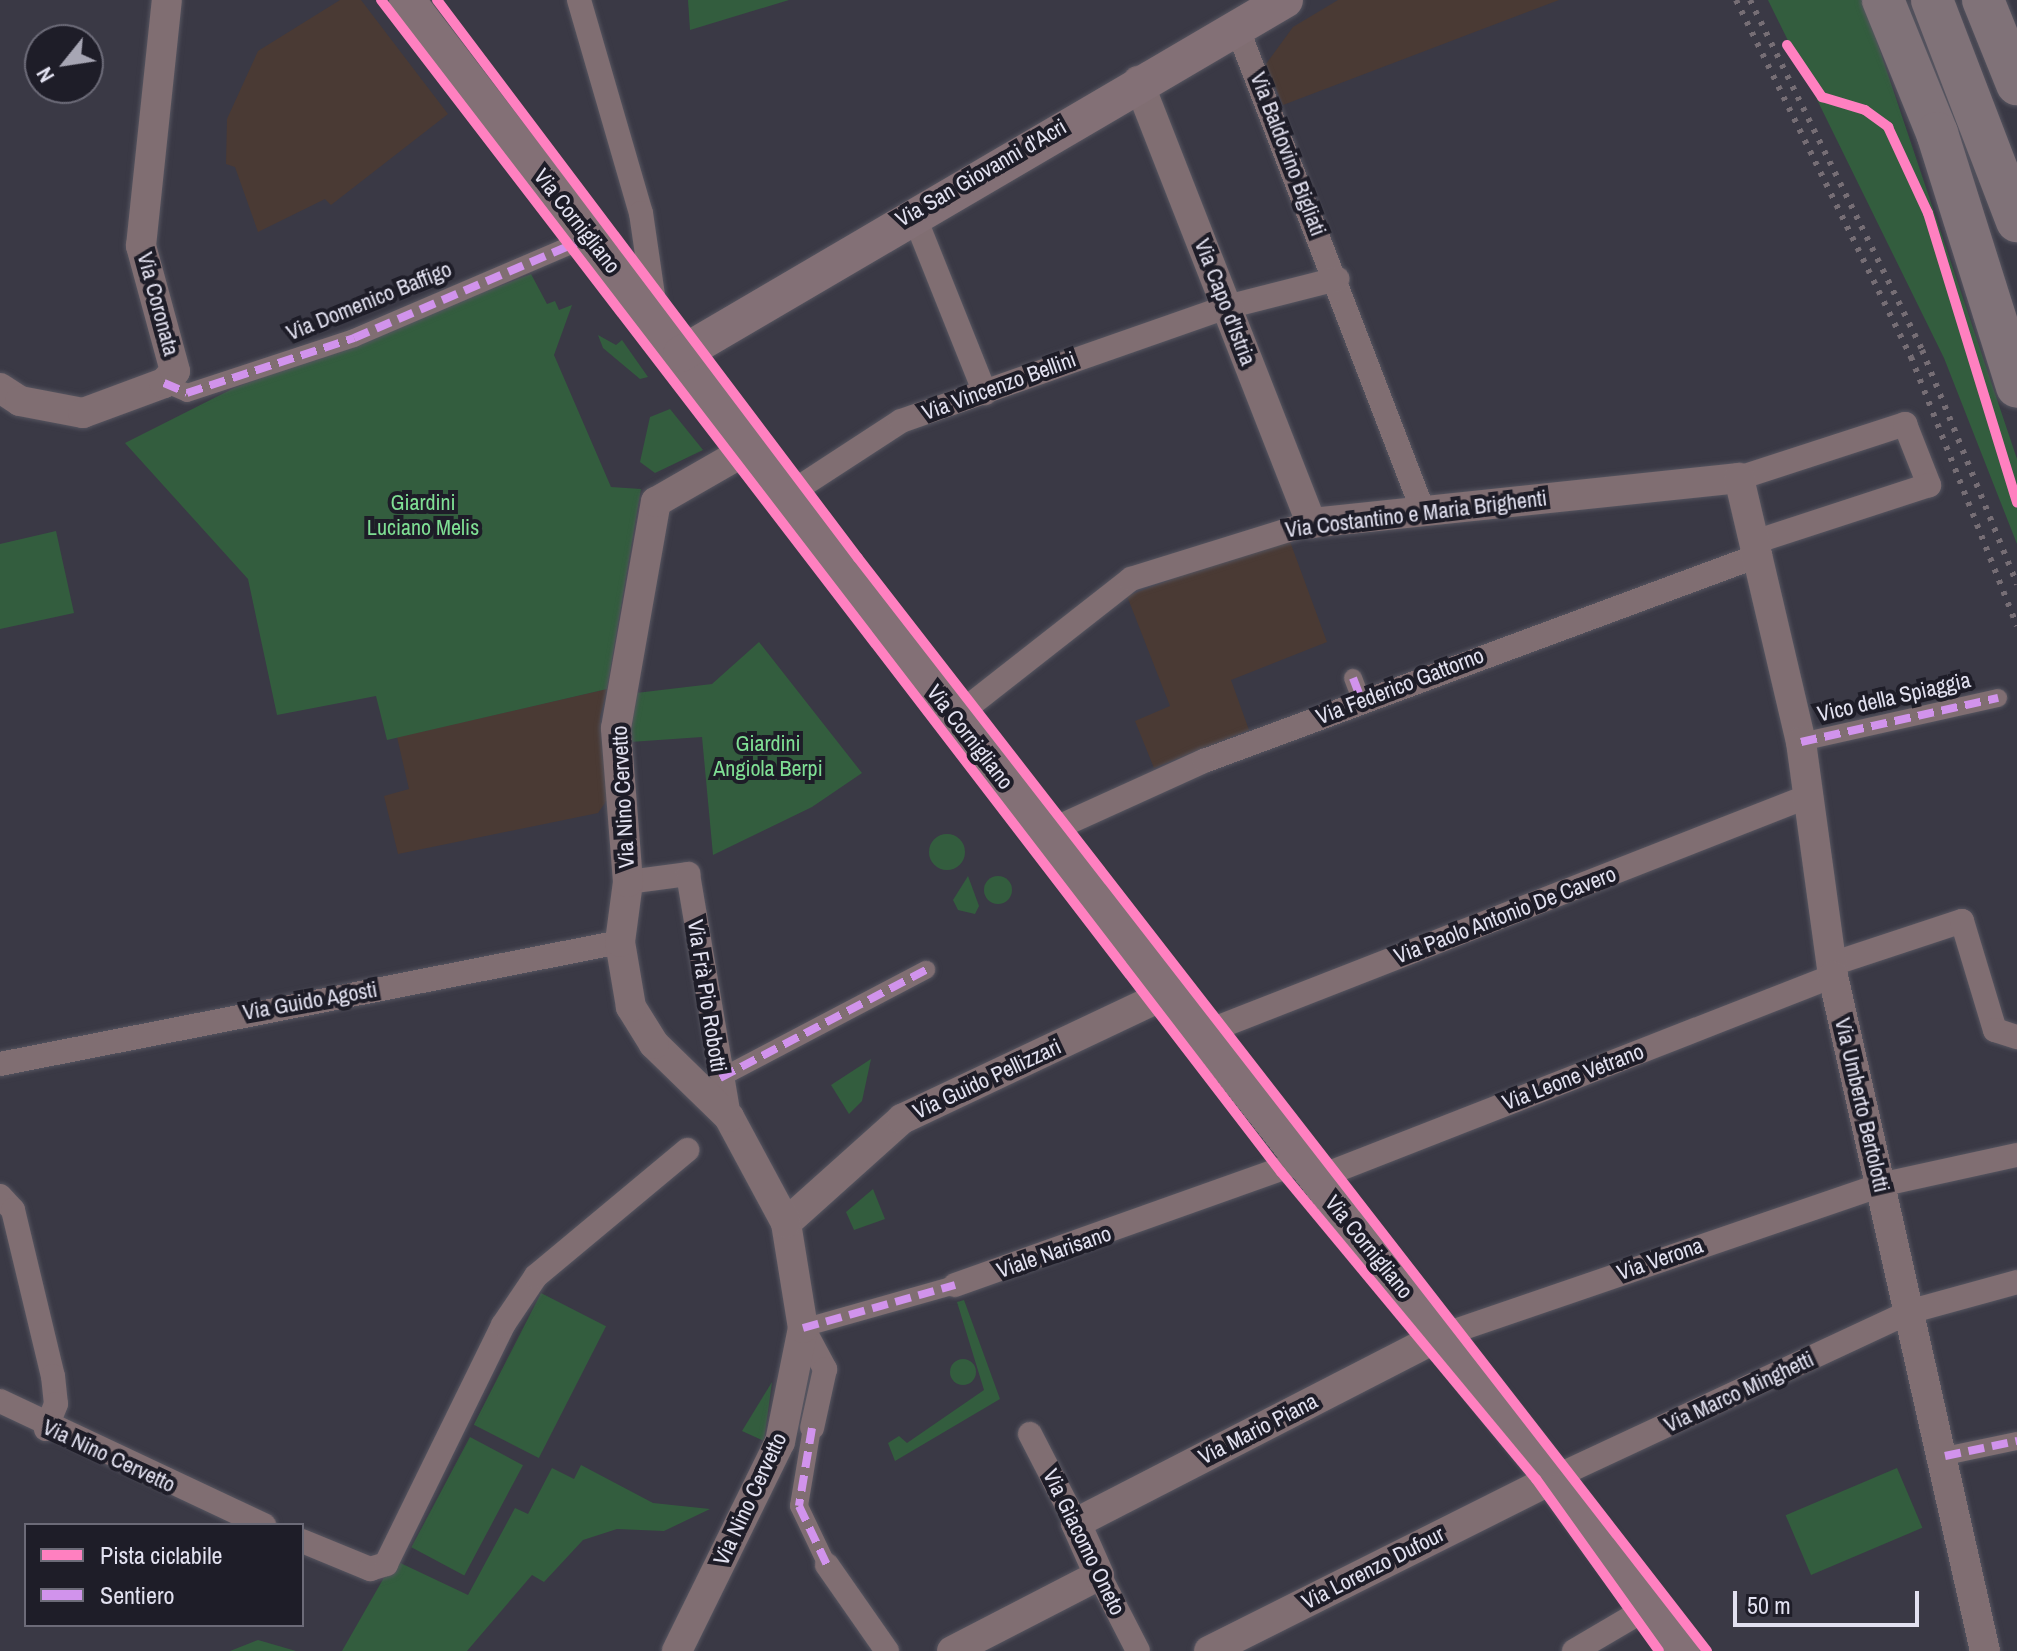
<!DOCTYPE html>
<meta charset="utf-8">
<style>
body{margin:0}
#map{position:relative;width:2017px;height:1651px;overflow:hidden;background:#3a3945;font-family:"Archivo Narrow",sans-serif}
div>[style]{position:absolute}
.industrial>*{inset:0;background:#4a3a34}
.green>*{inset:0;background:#335d3e;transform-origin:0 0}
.round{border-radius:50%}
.roads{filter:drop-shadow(0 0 2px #565560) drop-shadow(0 0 2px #565560)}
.pedestrian>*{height:18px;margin:-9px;padding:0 9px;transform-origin:9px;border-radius:9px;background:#806e72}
.minor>*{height:24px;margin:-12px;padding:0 12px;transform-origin:12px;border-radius:12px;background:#806e72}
.tertiary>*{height:30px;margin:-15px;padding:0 15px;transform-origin:15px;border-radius:15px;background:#806e72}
.secondary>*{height:36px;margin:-18px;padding:0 18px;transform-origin:18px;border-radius:18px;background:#837076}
.trunk>*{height:42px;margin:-21px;padding:0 21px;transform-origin:21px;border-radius:21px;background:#807278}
.rail>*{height:6px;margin-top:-3px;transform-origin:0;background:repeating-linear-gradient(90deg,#766e75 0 4px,transparent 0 12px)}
.quiet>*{height:8px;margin-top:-4px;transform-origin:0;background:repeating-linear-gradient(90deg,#d193ec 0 16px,transparent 0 24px)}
.cycleway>*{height:10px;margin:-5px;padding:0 5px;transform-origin:5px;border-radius:5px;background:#ff80c0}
span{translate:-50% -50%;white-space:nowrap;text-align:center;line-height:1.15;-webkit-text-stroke:8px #1e1d28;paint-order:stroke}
.street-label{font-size:22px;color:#e2e1f0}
.park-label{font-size:22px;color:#7fdf94}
.legend{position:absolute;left:24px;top:1523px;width:280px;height:104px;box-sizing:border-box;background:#1e1d28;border:2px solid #6c6b78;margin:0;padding:10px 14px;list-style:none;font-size:24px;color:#e2e1f0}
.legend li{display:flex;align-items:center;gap:16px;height:40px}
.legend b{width:40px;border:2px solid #6c6b78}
.north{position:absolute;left:24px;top:24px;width:80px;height:80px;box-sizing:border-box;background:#1e1d28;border:2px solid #6c6b78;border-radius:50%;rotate:240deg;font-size:22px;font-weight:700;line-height:32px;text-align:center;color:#e2e1f0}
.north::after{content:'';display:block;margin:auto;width:28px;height:36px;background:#a7a6b4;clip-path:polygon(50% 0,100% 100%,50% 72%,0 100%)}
.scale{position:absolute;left:1733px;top:1591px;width:186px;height:36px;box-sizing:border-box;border:4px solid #e2e1f0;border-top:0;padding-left:10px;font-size:24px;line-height:28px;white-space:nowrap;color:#e2e1f0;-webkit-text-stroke:6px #1e1d28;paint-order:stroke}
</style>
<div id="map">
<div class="industrial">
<div style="clip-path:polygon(340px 0,361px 0,448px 114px,331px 205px,325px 199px,258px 232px,235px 167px,226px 164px,227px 119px,258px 51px)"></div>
<div style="clip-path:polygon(1338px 0,1559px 0,1283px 105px,1266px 64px,1293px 27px)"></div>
<div style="clip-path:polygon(1288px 536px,1327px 642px,1231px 680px,1249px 730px,1154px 768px,1135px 721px,1170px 706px,1127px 596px)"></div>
<div style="clip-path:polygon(607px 689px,600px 717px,607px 800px,598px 813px,398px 854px,384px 796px,409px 789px,397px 737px)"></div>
</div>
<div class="green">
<div style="clip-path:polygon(688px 0,789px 0,690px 30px)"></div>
<div style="clip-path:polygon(1768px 0,1863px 0,2017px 459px,2017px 544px,1944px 358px)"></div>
<div style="clip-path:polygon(531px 274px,547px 304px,555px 301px,559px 310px,572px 305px,554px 355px,611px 487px,641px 489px,607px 689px,387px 740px,376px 696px,277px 715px,248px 579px,125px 443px,234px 388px)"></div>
<div style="clip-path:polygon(598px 335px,616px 345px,622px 340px,648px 377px,640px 379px,603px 348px)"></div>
<div style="clip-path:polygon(670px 409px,703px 450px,655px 473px,640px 462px,650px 417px)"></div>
<div style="clip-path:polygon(56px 531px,74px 613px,0 629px,0 544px)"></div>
<div style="clip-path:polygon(759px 642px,862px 773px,812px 807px,713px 855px,702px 737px,630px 742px,636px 693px,712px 684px)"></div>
<div class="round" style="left:929px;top:834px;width:36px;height:36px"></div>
<div style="clip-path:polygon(968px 876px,979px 906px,975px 914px,958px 910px,953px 900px)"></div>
<div class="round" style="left:984px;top:876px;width:28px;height:28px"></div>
<div style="clip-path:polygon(871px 1059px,862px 1101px,849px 1114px,831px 1085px)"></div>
<div style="clip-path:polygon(873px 1189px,885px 1219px,854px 1230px,846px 1212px)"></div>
<div style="left:541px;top:1293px;width:73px;height:148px;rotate:27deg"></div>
<div style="clip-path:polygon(964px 1300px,1000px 1399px,895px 1461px,888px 1443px,899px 1436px,907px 1443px,984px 1390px,957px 1302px)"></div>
<div class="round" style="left:950px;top:1359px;width:26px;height:26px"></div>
<div style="clip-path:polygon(772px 1382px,764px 1441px,742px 1431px)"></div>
<div style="left:470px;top:1437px;width:60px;height:125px;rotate:28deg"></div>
<div style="clip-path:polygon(581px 1465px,653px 1503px,710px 1509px,664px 1531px,617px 1529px,583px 1540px,544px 1582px,532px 1575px,467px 1651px,342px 1651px,394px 1560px,468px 1595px,515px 1508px,528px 1514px,552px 1468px,574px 1479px)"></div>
<div style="left:1897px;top:1468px;width:65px;height:121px;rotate:67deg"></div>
<div style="clip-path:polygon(258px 1640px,296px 1651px,230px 1651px)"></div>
</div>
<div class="roads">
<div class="pedestrian">
<div style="left:164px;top:383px;width:25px;rotate:23deg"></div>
<div style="left:187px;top:393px;width:176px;rotate:-18.2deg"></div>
<div style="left:354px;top:338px;width:257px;rotate:-23.2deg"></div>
<div style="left:1353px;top:678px;width:26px;rotate:69deg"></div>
<div style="left:1801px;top:742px;width:202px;rotate:-12.6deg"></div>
<div style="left:720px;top:1078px;width:233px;rotate:-27.7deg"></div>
<div style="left:803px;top:1328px;width:158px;rotate:-15.8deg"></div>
<div style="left:812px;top:1428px;width:79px;rotate:99.5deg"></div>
<div style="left:799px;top:1506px;width:65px;rotate:64.6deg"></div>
<div style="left:1945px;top:1456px;width:74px;rotate:-11.8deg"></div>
</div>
<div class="minor">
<div style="left:579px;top:0;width:222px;rotate:73.8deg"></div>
<div style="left:641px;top:213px;width:111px;rotate:81.7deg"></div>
<div style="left:1238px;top:30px;width:515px;rotate:68.96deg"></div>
<div style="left:913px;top:213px;width:194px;rotate:68.2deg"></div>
<div style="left:1739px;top:478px;width:175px;rotate:-18deg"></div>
<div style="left:1905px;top:424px;width:66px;rotate:68.5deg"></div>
<div style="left:1929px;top:485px;width:180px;rotate:161.9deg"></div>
<div style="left:786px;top:496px;width:137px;rotate:-33.1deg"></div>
<div style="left:901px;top:421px;width:345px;rotate:-19.3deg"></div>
<div style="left:1227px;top:307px;width:114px;rotate:-14.3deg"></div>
<div style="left:955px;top:717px;width:224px;rotate:-38.1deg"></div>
<div style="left:1131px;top:579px;width:189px;rotate:-17.3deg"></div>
<div style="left:1045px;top:833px;width:175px;rotate:-24.4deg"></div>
<div style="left:1204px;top:761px;width:593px;rotate:-20.33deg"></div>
<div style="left:628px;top:882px;width:61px;rotate:-7.6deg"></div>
<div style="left:688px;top:874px;width:246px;rotate:80.4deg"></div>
<div style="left:1832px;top:964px;width:137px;rotate:-18.3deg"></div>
<div style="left:1962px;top:921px;width:114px;rotate:73.2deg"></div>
<div style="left:1995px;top:1030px;width:23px;rotate:18deg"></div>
<div style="left:1201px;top:1034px;width:653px;rotate:-21.38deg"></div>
<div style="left:0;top:1064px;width:632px;rotate:-11.13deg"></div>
<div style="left:1314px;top:1179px;width:557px;rotate:-21.36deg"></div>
<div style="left:0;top:1196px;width:19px;rotate:47deg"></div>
<div style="left:13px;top:1210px;width:171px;rotate:76.5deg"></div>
<div style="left:53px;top:1376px;width:28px;rotate:84deg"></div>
<div style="left:56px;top:1404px;width:27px;rotate:112deg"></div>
<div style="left:955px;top:1285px;width:366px;rotate:-19.6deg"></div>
<div style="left:803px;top:1328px;width:47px;rotate:61.8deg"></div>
<div style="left:825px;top:1369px;width:60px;rotate:102.4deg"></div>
<div style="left:1440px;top:1336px;width:465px;rotate:-18.9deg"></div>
<div style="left:1880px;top:1185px;width:140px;rotate:-12.4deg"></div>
<div style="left:0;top:1401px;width:292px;rotate:25.2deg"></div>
<div style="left:1030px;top:1434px;width:100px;rotate:62.7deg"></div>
<div style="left:1566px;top:1472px;width:382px;rotate:-25deg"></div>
<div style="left:1912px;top:1311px;width:109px;rotate:-15.4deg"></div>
<div style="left:302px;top:1541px;width:74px;rotate:22.4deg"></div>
<div style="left:370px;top:1569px;width:17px;rotate:-17deg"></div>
<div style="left:386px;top:1564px;width:266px;rotate:-63.9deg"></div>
<div style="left:503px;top:1325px;width:59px;rotate:-56deg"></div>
<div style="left:536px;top:1276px;width:197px;rotate:-39.8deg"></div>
<div style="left:827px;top:1565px;width:105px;rotate:55.1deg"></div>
<div style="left:1099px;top:1575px;width:85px;rotate:62.8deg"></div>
<div style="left:1574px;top:1651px;width:87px;rotate:-30.4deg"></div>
</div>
<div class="tertiary">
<div style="left:1138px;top:81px;width:475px;rotate:68.6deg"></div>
<div style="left:1311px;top:523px;width:430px;rotate:-6deg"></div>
<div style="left:1739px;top:478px;width:271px;rotate:76.8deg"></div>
<div style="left:1801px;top:742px;width:236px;rotate:82.2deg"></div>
<div style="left:1833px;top:976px;width:692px;rotate:77.31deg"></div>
<div style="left:0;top:388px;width:24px;rotate:33deg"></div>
<div style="left:20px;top:401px;width:64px;rotate:10.8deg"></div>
<div style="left:83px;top:413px;width:86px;rotate:-20.3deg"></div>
<div style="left:164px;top:383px;width:16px;rotate:-47deg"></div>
<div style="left:175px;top:371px;width:130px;rotate:-105.2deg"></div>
<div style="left:141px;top:246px;width:247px;rotate:-84deg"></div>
<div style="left:786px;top:1223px;width:156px;rotate:-41.9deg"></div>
<div style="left:902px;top:1119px;width:295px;rotate:-25.3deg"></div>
<div style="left:677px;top:1651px;width:233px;rotate:-63.8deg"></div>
<div style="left:780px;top:1442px;width:116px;rotate:-78.6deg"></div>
<div style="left:803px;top:1328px;width:106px;rotate:-99.2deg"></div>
<div style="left:786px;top:1223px;width:120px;rotate:-118.3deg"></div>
<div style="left:729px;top:1117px;width:105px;rotate:-135.8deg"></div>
<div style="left:654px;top:1044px;width:44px;rotate:-121.9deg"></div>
<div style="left:631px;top:1007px;width:66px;rotate:-99.6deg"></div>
<div style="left:620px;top:942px;width:61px;rotate:-82.4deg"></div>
<div style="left:628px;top:882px;width:154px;rotate:-94.5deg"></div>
<div style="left:616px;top:728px;width:230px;rotate:-80deg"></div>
<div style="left:656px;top:502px;width:108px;rotate:-29.9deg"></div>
<div style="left:952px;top:1651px;width:165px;rotate:-27.3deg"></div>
<div style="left:1099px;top:1575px;width:57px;rotate:-113.9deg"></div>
<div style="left:1076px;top:1523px;width:409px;rotate:-27.2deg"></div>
<div style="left:1209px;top:1651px;width:368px;rotate:-26.6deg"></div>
</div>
<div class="secondary">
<div style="left:407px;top:0;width:931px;rotate:52.64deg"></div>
<div style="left:972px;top:740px;width:924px;rotate:51.81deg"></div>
<div style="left:681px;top:354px;width:700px;rotate:-30.37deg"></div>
<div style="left:1562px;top:1491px;width:200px;rotate:53.1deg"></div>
</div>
<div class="trunk">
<div style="left:1883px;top:0;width:144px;rotate:67.9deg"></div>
<div style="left:1937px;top:133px;width:266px;rotate:72.5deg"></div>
<div style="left:1932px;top:0;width:237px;rotate:69deg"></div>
<div style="left:1983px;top:0;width:91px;rotate:68deg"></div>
</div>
</div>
<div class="rail">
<div style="left:1736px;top:0;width:398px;rotate:63.9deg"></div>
<div style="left:1911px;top:357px;width:289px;rotate:68.5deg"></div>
<div style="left:1750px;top:0;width:390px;rotate:63.8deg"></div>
<div style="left:1922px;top:350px;width:253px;rotate:67.9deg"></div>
</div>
<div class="quiet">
<div style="left:164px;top:383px;width:25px;rotate:23deg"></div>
<div style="left:187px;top:393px;width:176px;rotate:-18.2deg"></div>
<div style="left:354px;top:338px;width:257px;rotate:-23.2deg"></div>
<div style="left:1353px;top:678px;width:26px;rotate:69deg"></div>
<div style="left:1801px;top:742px;width:202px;rotate:-12.6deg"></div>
<div style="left:720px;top:1078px;width:233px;rotate:-27.7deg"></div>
<div style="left:803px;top:1328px;width:158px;rotate:-15.8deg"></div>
<div style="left:812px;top:1428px;width:79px;rotate:99.5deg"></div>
<div style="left:799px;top:1506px;width:65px;rotate:64.6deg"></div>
<div style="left:1945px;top:1456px;width:74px;rotate:-11.8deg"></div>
</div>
<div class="cycleway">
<div style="left:381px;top:0;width:1478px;rotate:52.48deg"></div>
<div style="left:1281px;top:1172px;width:399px;rotate:50.3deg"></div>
<div style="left:1536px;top:1479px;width:211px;rotate:54.4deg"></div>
<div style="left:437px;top:0;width:699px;rotate:52.97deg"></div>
<div style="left:858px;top:558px;width:1384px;rotate:52.16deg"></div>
<div style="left:1787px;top:45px;width:63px;rotate:56.1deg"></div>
<div style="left:1822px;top:97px;width:45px;rotate:16.8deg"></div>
<div style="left:1865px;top:110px;width:29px;rotate:36deg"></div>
<div style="left:1888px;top:127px;width:95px;rotate:65.1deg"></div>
<div style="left:1928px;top:213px;width:303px;rotate:72.9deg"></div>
</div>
<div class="street-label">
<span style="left:1288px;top:154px;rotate:69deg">Via Baldovino Bigliati</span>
<span style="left:981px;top:173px;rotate:-30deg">Via San Giovanni d'Acri</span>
<span style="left:577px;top:221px;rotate:52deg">Via Cornigliano</span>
<span style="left:369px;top:301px;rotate:-22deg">Via Domenico Baffigo</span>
<span style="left:1225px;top:302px;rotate:69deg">Via Capo d'Istria</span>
<span style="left:158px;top:304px;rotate:75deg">Via Coronata</span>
<span style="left:999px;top:386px;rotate:-20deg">Via Vincenzo Bellini</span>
<span style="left:1416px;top:514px;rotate:-7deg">Via Costantino e Maria Brighenti</span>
<span style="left:1400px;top:686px;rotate:-21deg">Via Federico Gattorno</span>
<span style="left:1894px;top:697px;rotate:-13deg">Vico della Spiaggia</span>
<span style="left:970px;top:737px;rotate:52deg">Via Cornigliano</span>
<span style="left:623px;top:797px;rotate:-93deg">Via Nino Cervetto</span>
<span style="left:1505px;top:915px;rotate:-21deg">Via Paolo Antonio De Cavero</span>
<span style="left:707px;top:996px;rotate:81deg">Via Frà Pio Robotti</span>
<span style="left:310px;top:1001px;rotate:-10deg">Via Guido Agosti</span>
<span style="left:1573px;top:1077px;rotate:-21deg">Via Leone Vetrano</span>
<span style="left:987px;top:1079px;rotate:-25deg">Via Guido Pellizzari</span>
<span style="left:1862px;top:1105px;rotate:77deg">Via Umberto Bertolotti</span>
<span style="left:1369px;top:1247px;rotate:51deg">Via Cornigliano</span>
<span style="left:1054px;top:1252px;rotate:-19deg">Viale Narisano</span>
<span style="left:1660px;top:1259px;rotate:-19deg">Via Verona</span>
<span style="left:1739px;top:1392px;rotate:-25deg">Via Marco Minghetti</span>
<span style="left:1258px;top:1429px;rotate:-27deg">Via Mario Piana</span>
<span style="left:109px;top:1456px;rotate:25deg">Via Nino Cervetto</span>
<span style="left:750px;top:1499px;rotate:-65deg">Via Nino Cervetto</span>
<span style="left:1084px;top:1542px;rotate:64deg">Via Giacomo Oneto</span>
<span style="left:1373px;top:1568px;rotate:-27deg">Via Lorenzo Dufour</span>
</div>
<div class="park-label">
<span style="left:423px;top:515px">Giardini<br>Luciano Melis</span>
<span style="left:768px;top:756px">Giardini<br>Angiola Berpi</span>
</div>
<ul class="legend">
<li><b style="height:10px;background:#ff80c0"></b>Pista ciclabile</li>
<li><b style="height:10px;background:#d193ec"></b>Sentiero</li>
</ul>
<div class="north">N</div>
<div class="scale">50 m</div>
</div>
